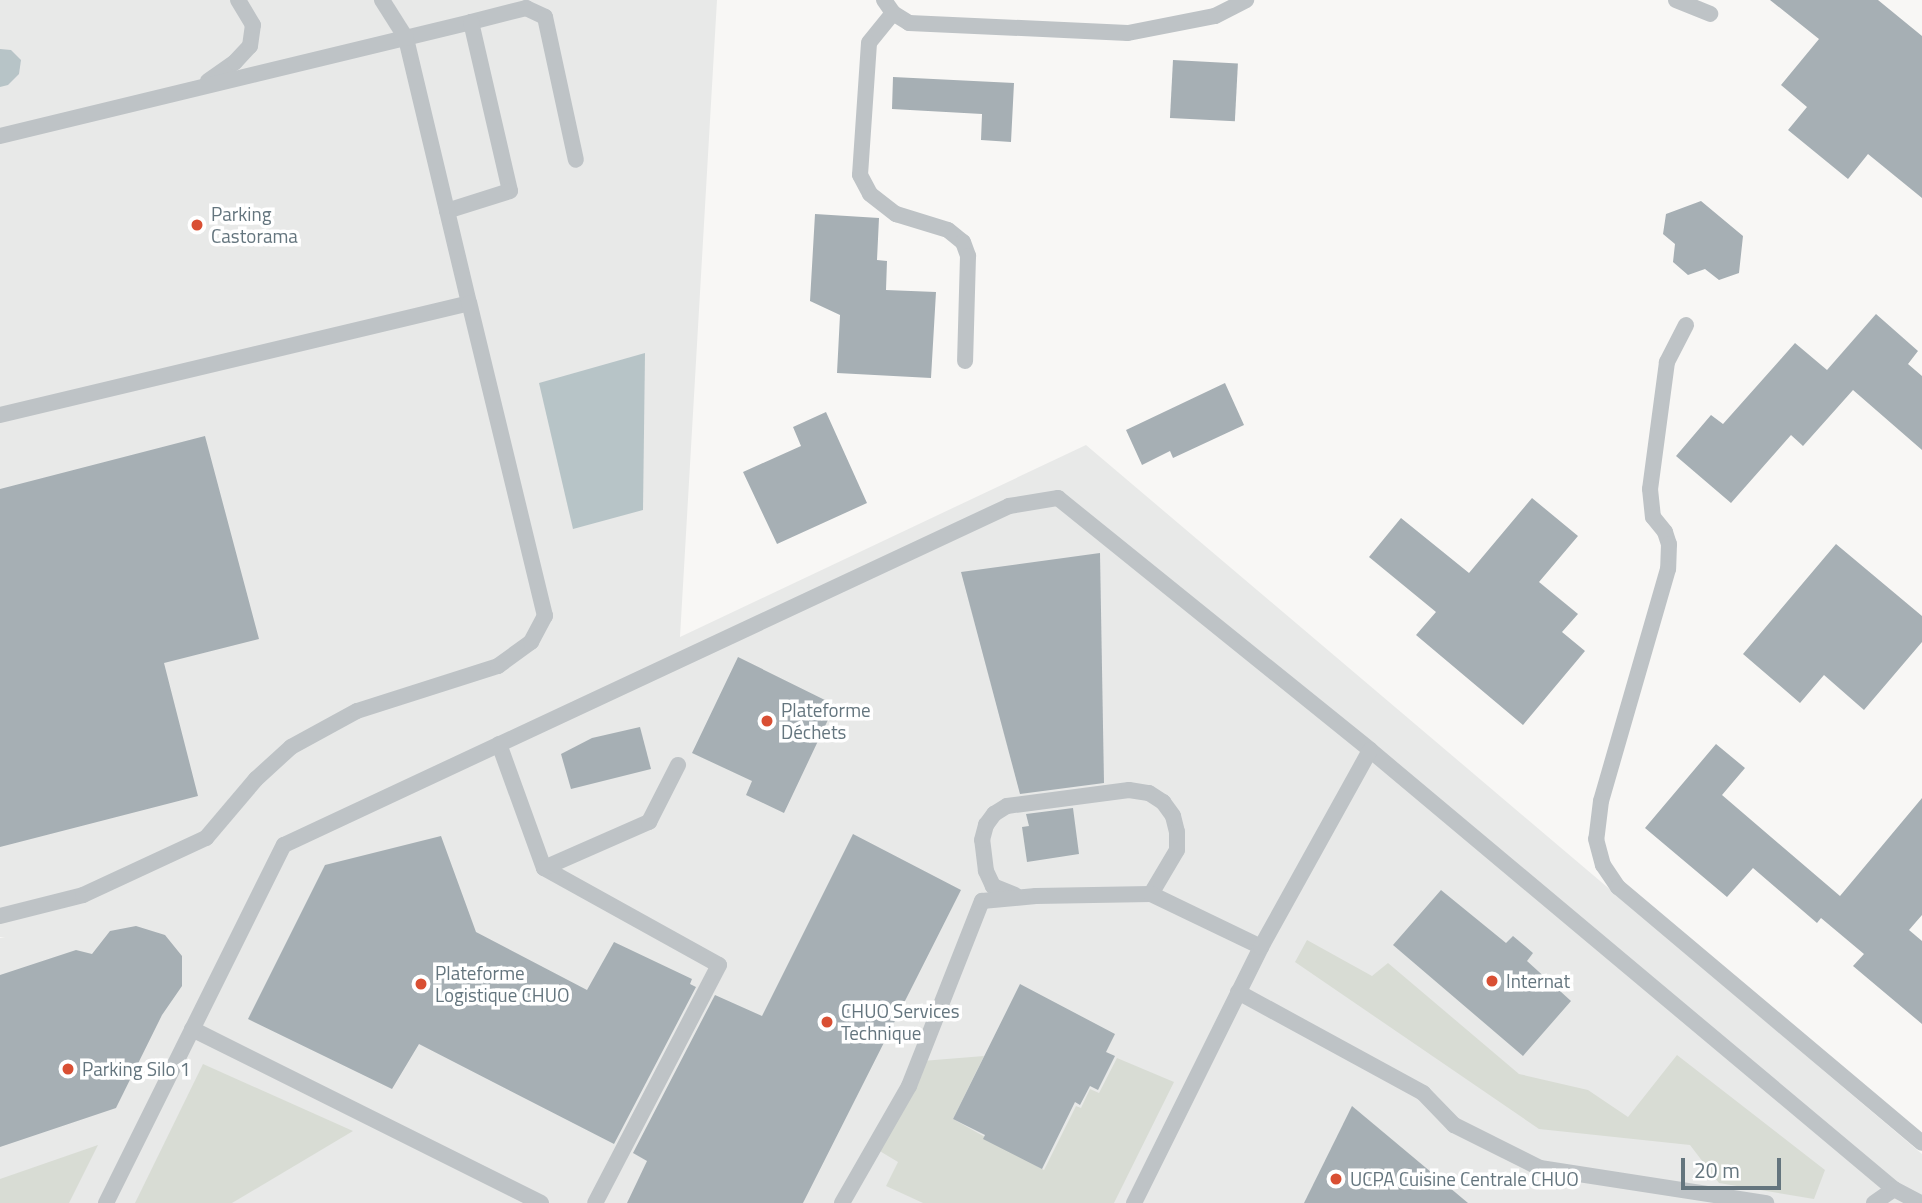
<!DOCTYPE html>
<meta charset="utf-8">
<style>
body{margin:0}
#map{position:relative;width:1922px;height:1203px;overflow:hidden;background:#f8f7f5;font-family:"Titillium Web",sans-serif}
div>[style]{position:absolute}
.built>*{inset:0;background:#e8e9e8}
.green>*{inset:0;background:#d8dcd4}
.water>*{inset:0;background:#b7c4c7}
.building>*{inset:0;background:#a6afb4;transform-origin:0 0}
.lane>*{height:16px;margin:-8px;padding:0 8px;transform-origin:8px;border-radius:8px;background:#bec3c6}
.dots>*{width:19px;height:19px;translate:-50% -50%;box-sizing:border-box;border:4px solid #fff;border-radius:50%}
span{translate:-50% -50%;white-space:nowrap;text-align:center;line-height:1.15;-webkit-text-stroke:7px #fff;paint-order:stroke}
.poi-label{font-size:19px;color:#64757e}
.left{translate:0 -50%;text-align:left}
.scale{position:absolute;left:1681px;top:1158px;width:100px;height:32px;box-sizing:border-box;border:4px solid #64757e;border-top:0;padding-left:9px;font-size:21px;line-height:24px;white-space:nowrap;color:#64757e;-webkit-text-stroke:5px #fff;paint-order:stroke}
</style>
<div id="map">
<div class="built">
<div style="clip-path:polygon(0 0,717px 0,680px 637px,1086px 445px,1922px 1154px,1922px 1203px,0 1203px,0 938px,5px 937px,0 937px)"></div>
</div>
<div class="green">
<div style="clip-path:polygon(1307px 940px,1372px 976px,1388px 963px,1519px 1074px,1588px 1090px,1628px 1117px,1677px 1055px,1825px 1170px,1814px 1199px,1719px 1183px,1690px 1145px,1539px 1129px,1295px 962px)"></div>
<div style="clip-path:polygon(984px 1056px,953px 1119px,1044px 1170px,1076px 1106px,1081px 1108px,1090px 1089px,1099px 1093px,1117px 1058px,1174px 1082px,1114px 1203px,923px 1203px,886px 1186px,898px 1162px,878px 1150px,922px 1061px)"></div>
<div style="clip-path:polygon(203px 1064px,353px 1131px,232px 1203px,135px 1203px)"></div>
<div style="clip-path:polygon(98px 1145px,69px 1203px,0 1203px,0 1179px)"></div>
</div>
<div class="water">
<div style="clip-path:polygon(0 49px,11px 50px,21px 60px,19px 74px,8px 85px,0 87px)"></div>
<div style="clip-path:polygon(645px 353px,643px 510px,573px 529px,539px 383px)"></div>
</div>
<div class="building">
<div style="clip-path:polygon(1770px 0,1878px 0,1922px 36px,1922px 198px,1868px 154px,1848px 179px,1788px 130px,1807px 107px,1781px 85px,1819px 39px)"></div>
<div style="left:1173px;top:60px;width:65px;height:58px;rotate:3deg"></div>
<div style="clip-path:polygon(893px 77px,1014px 83px,1011px 142px,981px 140px,982px 114px,892px 109px)"></div>
<div style="clip-path:polygon(1701px 201px,1743px 236px,1739px 273px,1719px 280px,1705px 269px,1688px 275px,1673px 262px,1675px 244px,1663px 234px,1666px 214px)"></div>
<div style="clip-path:polygon(815px 214px,879px 218px,877px 260px,887px 261px,886px 290px,936px 292px,931px 378px,837px 373px,840px 315px,810px 301px)"></div>
<div style="clip-path:polygon(1876px 314px,1918px 351px,1908px 364px,1922px 376px,1922px 450px,1853px 390px,1803px 446px,1791px 435px,1731px 503px,1676px 456px,1711px 415px,1723px 424px,1795px 343px,1827px 370px)"></div>
<div style="clip-path:polygon(1225px 383px,1244px 425px,1173px 458px,1170px 451px,1142px 465px,1126px 430px)"></div>
<div style="clip-path:polygon(826px 412px,867px 503px,777px 544px,743px 472px,801px 446px,793px 427px)"></div>
<div style="clip-path:polygon(205px 436px,259px 639px,164px 663px,198px 796px,0 847px,0 489px)"></div>
<div style="clip-path:polygon(1532px 498px,1578px 536px,1539px 582px,1578px 614px,1562px 632px,1585px 651px,1523px 725px,1416px 635px,1436px 612px,1369px 557px,1401px 518px,1469px 573px)"></div>
<div style="clip-path:polygon(1836px 544px,1922px 616px,1922px 642px,1864px 710px,1824px 675px,1800px 703px,1743px 654px)"></div>
<div style="clip-path:polygon(1100px 553px,1104px 783px,1020px 794px,961px 572px)"></div>
<div style="clip-path:polygon(738px 657px,835px 705px,784px 813px,746px 795px,752px 781px,692px 753px)"></div>
<div style="clip-path:polygon(640px 727px,651px 769px,571px 789px,561px 754px,592px 738px)"></div>
<div style="clip-path:polygon(1716px 744px,1745px 768px,1722px 795px,1840px 896px,1922px 798px,1922px 915px,1909px 930px,1922px 941px,1922px 1024px,1853px 966px,1864px 954px,1821px 918px,1817px 923px,1753px 868px,1727px 897px,1645px 828px)"></div>
<div style="clip-path:polygon(1073px 808px,1079px 854px,1027px 862px,1022px 827px,1029px 826px,1026px 814px)"></div>
<div style="clip-path:polygon(853px 834px,961px 890px,803px 1203px,627px 1203px,647px 1161px,633px 1153px,715px 995px,762px 1016px)"></div>
<div style="clip-path:polygon(441px 836px,476px 932px,587px 990px,614px 942px,692px 979px,690px 984px,696px 987px,614px 1144px,419px 1044px,392px 1089px,248px 1019px,325px 865px)"></div>
<div style="clip-path:polygon(1441px 890px,1506px 943px,1513px 936px,1533px 953px,1527px 961px,1571px 1001px,1523px 1056px,1393px 945px)"></div>
<div style="clip-path:polygon(136px 926px,165px 935px,182px 956px,182px 986px,162px 1015px,116px 1108px,0 1147px,0 975px,76px 950px,92px 954px,110px 931px)"></div>
<div style="clip-path:polygon(1020px 984px,1115px 1034px,1106px 1052px,1115px 1056px,1098px 1090px,1090px 1086px,1080px 1105px,1075px 1102px,1042px 1169px,983px 1139px,985px 1135px,953px 1119px)"></div>
<div style="clip-path:polygon(1352px 1106px,1468px 1203px,1304px 1203px)"></div>
</div>
<div class="lane">
<div style="left:884px;top:0;width:16px;rotate:55deg"></div>
<div style="left:893px;top:13px;width:19px;rotate:32deg"></div>
<div style="left:909px;top:23px;width:219px;rotate:2.6deg"></div>
<div style="left:1128px;top:33px;width:89px;rotate:-11.1deg"></div>
<div style="left:1215px;top:16px;width:35px;rotate:-27deg"></div>
<div style="left:1676px;top:0;width:37px;rotate:22deg"></div>
<div style="left:893px;top:13px;width:38px;rotate:129deg"></div>
<div style="left:869px;top:43px;width:132px;rotate:93.9deg"></div>
<div style="left:860px;top:175px;width:21px;rotate:62deg"></div>
<div style="left:870px;top:194px;width:33px;rotate:38deg"></div>
<div style="left:896px;top:214px;width:54px;rotate:17.1deg"></div>
<div style="left:948px;top:230px;width:19px;rotate:39deg"></div>
<div style="left:963px;top:242px;width:15px;rotate:70deg"></div>
<div style="left:968px;top:256px;width:105px;rotate:91.6deg"></div>
<div style="left:471px;top:22px;width:57px;rotate:-14.3deg"></div>
<div style="left:526px;top:8px;width:21px;rotate:25deg"></div>
<div style="left:545px;top:17px;width:146px;rotate:77.8deg"></div>
<div style="left:208px;top:81px;width:33px;rotate:-35deg"></div>
<div style="left:235px;top:62px;width:22px;rotate:-47deg"></div>
<div style="left:250px;top:46px;width:21px;rotate:-82deg"></div>
<div style="left:253px;top:25px;width:29px;rotate:-121deg"></div>
<div style="left:0;top:136px;width:485px;rotate:-13.6deg"></div>
<div style="left:471px;top:22px;width:173px;rotate:77deg"></div>
<div style="left:510px;top:191px;width:66px;rotate:162.4deg"></div>
<div style="left:1686px;top:325px;width:42px;rotate:117.2deg"></div>
<div style="left:1667px;top:362px;width:128px;rotate:97.6deg"></div>
<div style="left:1650px;top:489px;width:28px;rotate:84deg"></div>
<div style="left:1653px;top:517px;width:19px;rotate:51deg"></div>
<div style="left:1665px;top:532px;width:13px;rotate:72deg"></div>
<div style="left:1669px;top:544px;width:25px;rotate:92deg"></div>
<div style="left:1668px;top:569px;width:241px;rotate:106.1deg"></div>
<div style="left:1601px;top:801px;width:38px;rotate:97deg"></div>
<div style="left:1596px;top:839px;width:27px;rotate:75deg"></div>
<div style="left:1603px;top:865px;width:27px;rotate:56deg"></div>
<div style="left:1618px;top:887px;width:397px;rotate:40.1deg"></div>
<div style="left:0;top:415px;width:482px;rotate:-13.4deg"></div>
<div style="left:469px;top:303px;width:272px;rotate:-103.4deg"></div>
<div style="left:406px;top:38px;width:45px;rotate:-122.3deg"></div>
<div style="left:499px;top:744px;width:132px;rotate:70.1deg"></div>
<div style="left:544px;top:868px;width:200px;rotate:29deg"></div>
<div style="left:719px;top:965px;width:268px;rotate:117.5deg"></div>
<div style="left:544px;top:868px;width:115px;rotate:-23.7deg"></div>
<div style="left:649px;top:822px;width:64px;rotate:-63deg"></div>
<div style="left:1015px;top:895px;width:24px;rotate:-158deg"></div>
<div style="left:993px;top:886px;width:17px;rotate:-115deg"></div>
<div style="left:986px;top:871px;width:31px;rotate:-97deg"></div>
<div style="left:982px;top:840px;width:16px;rotate:-75deg"></div>
<div style="left:986px;top:825px;width:14px;rotate:-54deg"></div>
<div style="left:994px;top:814px;width:15px;rotate:-32deg"></div>
<div style="left:1007px;top:806px;width:123px;rotate:-7.5deg"></div>
<div style="left:1129px;top:790px;width:20px;rotate:9deg"></div>
<div style="left:1149px;top:793px;width:17px;rotate:33deg"></div>
<div style="left:1163px;top:802px;width:17px;rotate:54deg"></div>
<div style="left:1173px;top:816px;width:16px;rotate:76deg"></div>
<div style="left:1177px;top:832px;width:18px;rotate:90deg"></div>
<div style="left:1177px;top:850px;width:51px;rotate:120.6deg"></div>
<div style="left:0;top:916px;width:86px;rotate:-14.2deg"></div>
<div style="left:83px;top:895px;width:136px;rotate:-24.9deg"></div>
<div style="left:206px;top:838px;width:77px;rotate:-49.7deg"></div>
<div style="left:256px;top:779px;width:47px;rotate:-42.4deg"></div>
<div style="left:291px;top:747px;width:75px;rotate:-28.6deg"></div>
<div style="left:357px;top:711px;width:148px;rotate:-17.7deg"></div>
<div style="left:498px;top:666px;width:41px;rotate:-36deg"></div>
<div style="left:531px;top:642px;width:30px;rotate:-62deg"></div>
<div style="left:545px;top:616px;width:322px;rotate:-103.6deg"></div>
<div style="left:1238px;top:992px;width:211px;rotate:28.6deg"></div>
<div style="left:1423px;top:1093px;width:45px;rotate:45.9deg"></div>
<div style="left:1454px;top:1125px;width:96px;rotate:26.6deg"></div>
<div style="left:1540px;top:1168px;width:229px;rotate:8.8deg"></div>
<div style="left:192px;top:1029px;width:390px;rotate:26.5deg"></div>
<div style="left:106px;top:1203px;width:400px;rotate:-63.6deg"></div>
<div style="left:284px;top:845px;width:800px;rotate:-25.06deg"></div>
<div style="left:1009px;top:506px;width:50px;rotate:-9.3deg"></div>
<div style="left:1058px;top:498px;width:401px;rotate:38.9deg"></div>
<div style="left:1370px;top:750px;width:684px;rotate:39.96deg"></div>
<div style="left:842px;top:1203px;width:135px;rotate:-60.2deg"></div>
<div style="left:909px;top:1086px;width:199px;rotate:-68.5deg"></div>
<div style="left:982px;top:901px;width:54px;rotate:-5.3deg"></div>
<div style="left:1036px;top:896px;width:115px;rotate:-1deg"></div>
<div style="left:1151px;top:894px;width:122px;rotate:25.7deg"></div>
<div style="left:1134px;top:1203px;width:286px;rotate:-63.6deg"></div>
<div style="left:1261px;top:947px;width:225px;rotate:-61deg"></div>
<div style="left:1874px;top:1203px;width:24px;rotate:-35deg"></div>
<div style="left:1894px;top:1189px;width:30px;rotate:28deg"></div>
</div>
<div class="dots">
<div style="left:197px;top:225px;background:#d94f33"></div>
<div style="left:767px;top:721px;background:#d94f33"></div>
<div style="left:1492px;top:981px;background:#d94f33"></div>
<div style="left:421px;top:984px;background:#d94f33"></div>
<div style="left:827px;top:1022px;background:#d94f33"></div>
<div style="left:68px;top:1069px;background:#d94f33"></div>
<div style="left:1336px;top:1179px;background:#d94f33"></div>
</div>
<div class="poi-label">
<span class="left" style="left:211px;top:225px">Parking<br>Castorama</span>
<span class="left" style="left:781px;top:721px">Plateforme<br>Déchets</span>
<span class="left" style="left:435px;top:984px">Plateforme<br>Logistique CHUO</span>
<span class="left" style="left:1506px;top:981px">Internat</span>
<span class="left" style="left:841px;top:1022px">CHUO Services<br>Technique</span>
<span class="left" style="left:82px;top:1069px">Parking Silo 1</span>
<span class="left" style="left:1350px;top:1179px">UCPA Cuisine Centrale CHUO</span>
</div>
<div class="scale">20 m</div>
</div>
